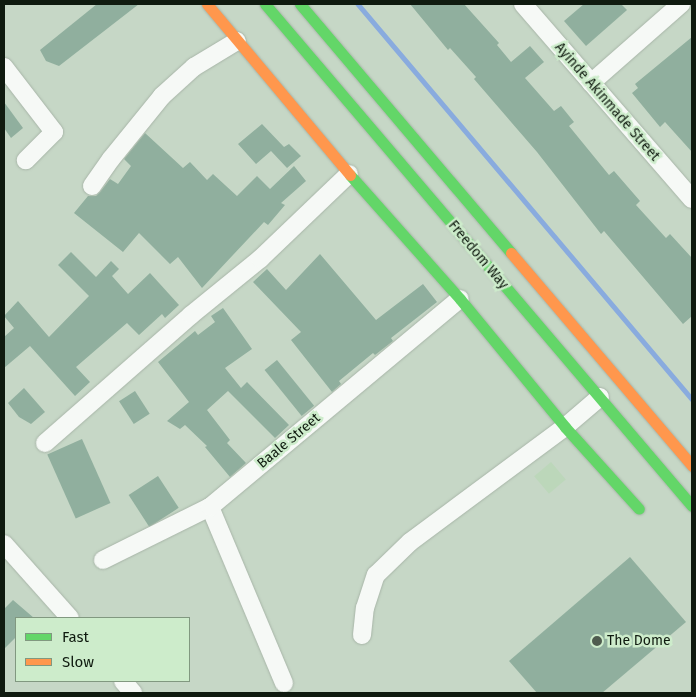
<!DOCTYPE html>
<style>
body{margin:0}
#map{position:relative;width:696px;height:697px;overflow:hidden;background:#c6d7c6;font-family:"Fira Sans",sans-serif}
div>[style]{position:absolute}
.built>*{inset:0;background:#bcd7ba;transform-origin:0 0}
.stream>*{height:4.5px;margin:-2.25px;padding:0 2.25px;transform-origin:2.25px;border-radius:2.25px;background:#89abde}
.building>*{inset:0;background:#90af9e;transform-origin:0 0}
.roads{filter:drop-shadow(0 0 1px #a8b5a8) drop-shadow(0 0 1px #a8b5a8)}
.street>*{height:18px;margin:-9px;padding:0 9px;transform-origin:9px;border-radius:9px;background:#f6f9f6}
.fast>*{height:11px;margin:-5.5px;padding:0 5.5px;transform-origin:5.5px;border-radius:5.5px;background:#63d668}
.slow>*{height:11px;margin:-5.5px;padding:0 5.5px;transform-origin:5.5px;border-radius:5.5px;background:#ff974d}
.dots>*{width:14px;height:14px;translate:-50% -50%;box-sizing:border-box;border:2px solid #cdeccb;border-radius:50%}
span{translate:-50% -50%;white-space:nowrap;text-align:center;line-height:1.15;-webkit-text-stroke:5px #cdeccb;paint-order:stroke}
.street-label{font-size:14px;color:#0f1a0f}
.poi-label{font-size:14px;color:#0f1a0f}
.left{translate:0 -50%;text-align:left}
.frame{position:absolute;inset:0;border:5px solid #0f1a0f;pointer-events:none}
.legend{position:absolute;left:15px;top:617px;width:175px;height:65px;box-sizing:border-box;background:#cdeccb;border:1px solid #819880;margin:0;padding:6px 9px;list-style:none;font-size:15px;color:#0f1a0f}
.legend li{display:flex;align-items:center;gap:10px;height:25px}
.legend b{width:25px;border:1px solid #819880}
</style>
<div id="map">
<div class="built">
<div style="left:551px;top:462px;width:23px;height:22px;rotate:50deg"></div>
</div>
<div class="stream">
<div style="left:358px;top:4px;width:517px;rotate:49.78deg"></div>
</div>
<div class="building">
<div style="clip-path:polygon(97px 4px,139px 4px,59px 66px,46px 61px,40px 50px)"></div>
<div style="clip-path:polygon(410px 4px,464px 4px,499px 43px,497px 45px,511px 62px,530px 46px,544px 62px,525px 78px,554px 111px,561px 106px,574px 122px,569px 126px,609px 175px,614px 171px,640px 201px,636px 205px,666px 238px,670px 234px,692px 258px,692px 316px,683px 324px,604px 231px,601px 234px,537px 152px,474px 79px,476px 77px,450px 48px,448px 50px)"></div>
<div style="clip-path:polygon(584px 4px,621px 4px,627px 10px,586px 46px,564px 21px)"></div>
<div style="clip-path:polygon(692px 37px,692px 152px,665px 122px,660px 127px,632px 93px,638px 88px,635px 84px)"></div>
<div style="clip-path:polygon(4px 102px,23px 128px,11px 138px,4px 128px)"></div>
<div style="clip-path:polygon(262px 124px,284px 147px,289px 144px,301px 156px,287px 168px,271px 151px,256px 164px,238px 144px)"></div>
<div style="clip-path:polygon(145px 133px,183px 168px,190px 162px,207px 180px,213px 174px,237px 196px,257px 176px,270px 189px,294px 166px,306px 181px,281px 203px,285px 205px,268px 225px,264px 222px,202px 288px,178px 257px,170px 264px,139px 233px,123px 252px,74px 213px,88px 196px,96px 196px,100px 192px,110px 179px,118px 184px,131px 166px,124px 159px)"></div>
<div style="clip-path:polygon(71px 252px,96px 277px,111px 261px,119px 269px,112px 276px,128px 294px,150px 273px,179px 305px,165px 318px,162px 314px,139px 335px,127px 323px,76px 367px,90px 382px,75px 396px,30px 346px,4px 368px,4px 337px,14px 328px,4px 316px,18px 301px,49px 337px,89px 296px,58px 265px)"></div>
<div style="clip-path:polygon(320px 254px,376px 320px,423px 284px,437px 302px,391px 338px,393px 341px,375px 355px,373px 353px,339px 381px,341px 384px,332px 392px,291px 340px,301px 332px,253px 282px,267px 269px,286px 290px)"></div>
<div style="clip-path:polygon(223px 308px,252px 349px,225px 368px,241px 388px,247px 382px,289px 425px,275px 438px,228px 391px,207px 410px,230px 440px,227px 443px,246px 463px,230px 477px,205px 447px,207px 446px,185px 425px,180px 429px,167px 421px,189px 402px,158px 362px,195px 331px,198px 335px,215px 322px,211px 316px)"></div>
<div style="left:277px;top:360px;width:59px;height:16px;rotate:51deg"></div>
<div style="clip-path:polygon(24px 388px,45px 412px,31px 424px,19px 417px,8px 403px)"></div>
<div style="left:135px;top:391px;width:27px;height:19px;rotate:57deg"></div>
<div style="left:82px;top:439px;width:70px;height:38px;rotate:66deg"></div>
<div style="left:158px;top:476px;width:38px;height:35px;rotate:57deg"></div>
<div style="clip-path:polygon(630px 557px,686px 622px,602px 693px,537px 693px,509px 661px)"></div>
<div style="clip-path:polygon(13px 600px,34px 618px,16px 618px,16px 637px,4px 649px,4px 609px)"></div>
</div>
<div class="roads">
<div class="street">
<div style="left:523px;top:4px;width:258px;rotate:49.1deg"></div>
<div style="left:4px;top:67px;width:82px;rotate:52.4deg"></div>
<div style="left:54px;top:132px;width:40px;rotate:135deg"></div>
<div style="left:591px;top:83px;width:120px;rotate:-41.3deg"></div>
<div style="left:92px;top:186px;width:33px;rotate:-55deg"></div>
<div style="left:111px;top:159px;width:81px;rotate:-51deg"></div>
<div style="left:162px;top:96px;width:43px;rotate:-42.2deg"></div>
<div style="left:194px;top:67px;width:50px;rotate:-31.2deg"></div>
<div style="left:45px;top:443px;width:194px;rotate:-41.2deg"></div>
<div style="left:191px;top:315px;width:89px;rotate:-39.1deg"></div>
<div style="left:260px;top:259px;width:123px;rotate:-43.7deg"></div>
<div style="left:210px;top:507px;width:191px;rotate:67.2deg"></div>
<div style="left:4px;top:544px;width:99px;rotate:48.3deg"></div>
<div style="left:103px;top:560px;width:119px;rotate:-26.4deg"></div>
<div style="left:210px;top:507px;width:325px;rotate:-39.8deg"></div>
<div style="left:362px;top:635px;width:27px;rotate:-84deg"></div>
<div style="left:365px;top:608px;width:35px;rotate:-72deg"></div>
<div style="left:376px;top:575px;width:47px;rotate:-44.1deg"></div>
<div style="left:410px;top:542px;width:193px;rotate:-36.6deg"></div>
<div style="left:565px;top:427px;width:46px;rotate:-40.6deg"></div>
<div style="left:123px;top:681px;width:16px;rotate:50deg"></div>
</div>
<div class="fast">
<div style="left:265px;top:4px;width:659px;rotate:49.62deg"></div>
<div style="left:300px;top:4px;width:326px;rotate:49.7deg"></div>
<div style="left:350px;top:175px;width:166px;rotate:48.4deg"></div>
<div style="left:460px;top:299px;width:166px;rotate:50.6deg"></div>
<div style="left:565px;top:427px;width:110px;rotate:47.9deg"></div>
</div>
<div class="slow">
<div style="left:207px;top:4px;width:223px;rotate:50.1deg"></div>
<div style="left:511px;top:253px;width:280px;rotate:49.6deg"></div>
</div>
</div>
<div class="dots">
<div style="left:597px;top:641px;background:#4f5c4f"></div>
</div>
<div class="street-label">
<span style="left:607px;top:102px;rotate:49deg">Ayinde Akinmade Street</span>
<span style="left:478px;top:255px;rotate:50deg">Freedom Way</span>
<span style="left:289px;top:441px;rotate:-40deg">Baale Street</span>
</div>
<div class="poi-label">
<span class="left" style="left:607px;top:641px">The Dome</span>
</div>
<div class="frame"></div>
<ul class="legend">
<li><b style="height:6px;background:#63d668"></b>Fast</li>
<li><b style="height:6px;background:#ff974d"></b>Slow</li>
</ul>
</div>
